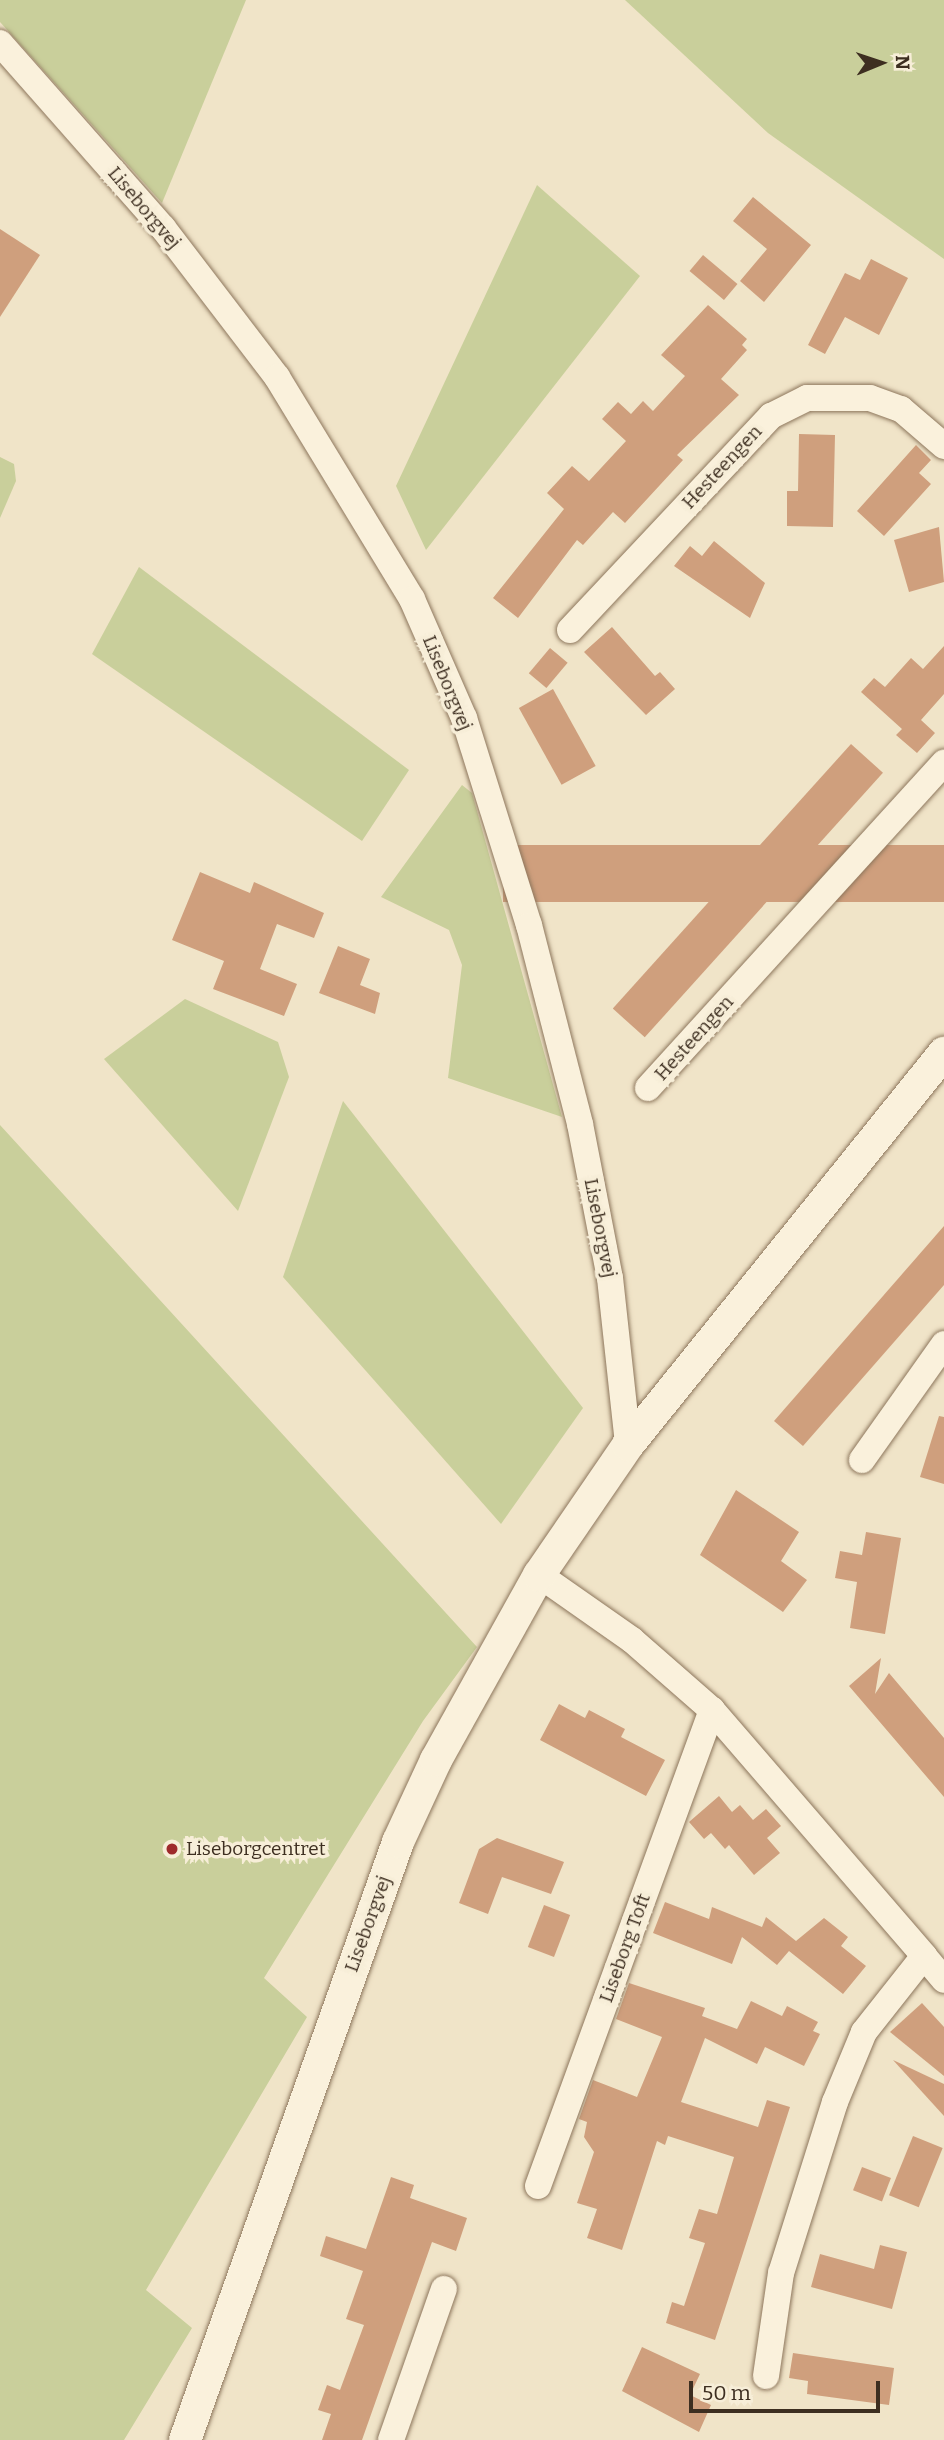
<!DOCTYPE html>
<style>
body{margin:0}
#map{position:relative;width:944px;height:2440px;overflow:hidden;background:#f0e4c8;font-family:Bitter,serif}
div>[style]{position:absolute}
.green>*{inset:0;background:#c9cf9b}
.building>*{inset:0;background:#cf9f7d;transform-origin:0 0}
.roads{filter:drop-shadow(0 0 2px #8d765c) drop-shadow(0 0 2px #8d765c)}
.minor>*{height:26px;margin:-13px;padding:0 13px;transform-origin:13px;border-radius:13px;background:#faf1dc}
.tertiary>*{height:32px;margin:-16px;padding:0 16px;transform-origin:16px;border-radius:16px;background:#faf1dc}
.dots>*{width:19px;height:19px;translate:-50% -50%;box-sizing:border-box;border:4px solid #f7eed8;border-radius:50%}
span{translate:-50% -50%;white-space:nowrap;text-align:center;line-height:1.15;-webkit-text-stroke:7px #f7eed8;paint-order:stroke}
.street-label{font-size:19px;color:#3d2e20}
.poi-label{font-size:19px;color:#3d2e20}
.left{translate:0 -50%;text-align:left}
.north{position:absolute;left:846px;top:28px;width:70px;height:70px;-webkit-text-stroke:5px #f7eed8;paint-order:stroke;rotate:88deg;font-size:19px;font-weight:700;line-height:28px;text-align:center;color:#3d2e20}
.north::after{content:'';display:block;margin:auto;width:24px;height:32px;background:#3d2e20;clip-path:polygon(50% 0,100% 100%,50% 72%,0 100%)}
.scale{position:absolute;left:689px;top:2381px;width:191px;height:32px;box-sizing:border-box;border:4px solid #3d2e20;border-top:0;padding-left:9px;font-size:21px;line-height:24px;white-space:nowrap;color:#3d2e20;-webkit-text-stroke:5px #f7eed8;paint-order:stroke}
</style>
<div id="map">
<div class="green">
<div style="clip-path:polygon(0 0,246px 0,162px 203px,0 22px)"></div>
<div style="clip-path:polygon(625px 0,944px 0,944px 259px,768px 133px)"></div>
<div style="clip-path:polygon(537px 185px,640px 276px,426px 550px,396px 486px)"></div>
<div style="clip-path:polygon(0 457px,14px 464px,16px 481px,0 518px)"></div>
<div style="clip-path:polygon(139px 567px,409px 770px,362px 841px,92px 654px)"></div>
<div style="clip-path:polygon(462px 785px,472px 793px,562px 1117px,448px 1078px,462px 965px,449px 930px,381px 897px)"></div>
<div style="clip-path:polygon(185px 999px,278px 1042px,289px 1077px,238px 1211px,104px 1059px)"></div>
<div style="clip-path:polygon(343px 1101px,583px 1408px,501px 1524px,283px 1277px)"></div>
<div style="clip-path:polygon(0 1125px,477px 1647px,423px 1721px,264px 1978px,307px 2017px,146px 2290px,192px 2328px,124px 2440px,0 2440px)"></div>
</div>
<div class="building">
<div style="clip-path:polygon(753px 197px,811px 245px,764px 302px,740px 281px,767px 249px,733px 221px)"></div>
<div style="clip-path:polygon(0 229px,40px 255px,0 317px)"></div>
<div style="left:703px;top:255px;width:45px;height:21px;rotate:40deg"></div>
<div style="clip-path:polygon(871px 259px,908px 278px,879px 335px,845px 317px,825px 354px,808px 345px,845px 273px,860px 280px)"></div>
<div style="clip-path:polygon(708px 305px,747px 339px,742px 345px,747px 350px,721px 379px,739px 395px,677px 455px,683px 460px,625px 523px,613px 512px,583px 545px,577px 540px,518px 618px,493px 598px,564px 509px,547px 493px,572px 466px,589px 481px,626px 441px,602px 419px,618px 402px,631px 414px,643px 401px,653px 411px,685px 376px,661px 355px)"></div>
<div style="clip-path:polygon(799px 434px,835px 435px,833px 527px,787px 526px,787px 491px,798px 491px)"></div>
<div style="clip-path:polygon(916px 445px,931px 460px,919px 473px,931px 484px,884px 536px,857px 511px)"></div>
<div style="clip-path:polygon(939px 527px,944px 582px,909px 592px,894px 540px)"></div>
<div style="clip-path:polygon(714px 541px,765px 583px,750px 618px,674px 566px,690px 546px,702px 556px)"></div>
<div style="clip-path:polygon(612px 627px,655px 676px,660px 672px,675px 689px,646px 715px,584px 652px)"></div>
<div style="clip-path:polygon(944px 646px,944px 694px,921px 720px,935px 733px,917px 753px,896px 735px,902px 729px,861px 692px,874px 678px,885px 687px,911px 658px,923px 669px)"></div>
<div style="left:550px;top:648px;width:23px;height:33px;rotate:40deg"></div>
<div style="left:553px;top:689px;width:88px;height:39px;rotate:61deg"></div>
<div style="left:851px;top:744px;width:43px;height:356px;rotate:42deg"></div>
<div style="left:944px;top:845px;width:57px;height:441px;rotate:90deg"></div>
<div style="clip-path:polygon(200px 872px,250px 893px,254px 882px,324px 913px,314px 938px,277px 924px,260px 969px,297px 984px,284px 1016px,213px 989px,224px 961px,172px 940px)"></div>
<div style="clip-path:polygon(338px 946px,370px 959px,360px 985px,380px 993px,375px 1014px,319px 993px)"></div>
<div style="clip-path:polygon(944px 1226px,944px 1285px,803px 1446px,774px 1421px)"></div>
<div style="clip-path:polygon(939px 1416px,944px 1417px,944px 1484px,920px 1477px)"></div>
<div style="clip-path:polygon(736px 1490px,799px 1532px,781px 1561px,807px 1580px,783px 1612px,700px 1555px)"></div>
<div style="clip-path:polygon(866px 1532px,901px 1538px,885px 1634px,850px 1628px,857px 1582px,835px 1578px,840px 1551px,862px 1555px)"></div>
<div style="clip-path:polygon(881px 1658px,875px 1694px,889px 1673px,944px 1738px,944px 1797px,849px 1686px)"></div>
<div style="clip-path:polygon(559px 1704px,585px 1718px,589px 1710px,625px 1729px,621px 1737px,665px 1760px,646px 1796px,540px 1740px)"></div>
<div style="clip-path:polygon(719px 1796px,732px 1812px,740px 1805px,753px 1820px,766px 1809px,781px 1826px,767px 1838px,780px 1853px,754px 1875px,729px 1845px,725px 1849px,711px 1833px,704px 1839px,689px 1822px)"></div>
<div style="clip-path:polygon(497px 1838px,564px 1862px,551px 1894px,502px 1877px,488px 1914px,459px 1903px,479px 1849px)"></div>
<div style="clip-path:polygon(665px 1902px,709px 1919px,712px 1907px,762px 1927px,766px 1917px,796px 1941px,824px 1918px,848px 1937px,841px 1946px,866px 1966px,843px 1994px,789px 1951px,777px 1965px,742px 1937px,732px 1964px,653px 1933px)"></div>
<div style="left:544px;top:1905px;width:28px;height:45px;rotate:21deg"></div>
<div style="clip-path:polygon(629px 1983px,705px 2008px,702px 2016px,737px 2029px,751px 2001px,782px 2016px,787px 2006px,818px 2022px,813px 2031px,820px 2034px,804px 2066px,765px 2047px,757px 2064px,705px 2038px,681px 2102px,758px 2127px,767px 2100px,790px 2107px,715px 2340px,666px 2323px,672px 2302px,684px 2306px,705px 2243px,689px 2238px,699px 2209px,717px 2214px,734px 2157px,668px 2136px,665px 2145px,657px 2141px,622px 2250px,587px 2238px,597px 2209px,577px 2203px,594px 2152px,584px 2137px,587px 2122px,579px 2119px,593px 2080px,637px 2097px,662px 2037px,616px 2019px)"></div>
<div style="clip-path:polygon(922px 2003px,944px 2027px,944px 2076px,890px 2032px)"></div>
<div style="clip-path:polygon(893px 2060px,944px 2084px,944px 2116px)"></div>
<div style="left:913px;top:2136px;width:32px;height:64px;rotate:22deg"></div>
<div style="left:862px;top:2167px;width:31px;height:25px;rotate:21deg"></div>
<div style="clip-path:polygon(391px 2177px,414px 2185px,410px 2198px,467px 2218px,456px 2251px,432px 2242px,362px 2440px,322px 2440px,331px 2414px,318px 2410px,327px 2385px,340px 2390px,364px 2325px,346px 2319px,363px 2271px,320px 2256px,326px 2236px,366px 2249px)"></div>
<div style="clip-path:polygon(880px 2245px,907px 2252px,892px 2309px,811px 2287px,820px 2254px,874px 2269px)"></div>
<div style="clip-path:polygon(642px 2347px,700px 2374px,690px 2395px,711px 2405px,699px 2432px,622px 2391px)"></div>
<div style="clip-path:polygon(793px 2353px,894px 2368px,889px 2405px,807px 2394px,808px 2381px,789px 2378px)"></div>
</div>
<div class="roads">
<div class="minor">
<div style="left:0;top:43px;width:247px;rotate:48.6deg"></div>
<div style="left:163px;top:228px;width:188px;rotate:52.6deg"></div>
<div style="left:277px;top:377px;width:260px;rotate:58.7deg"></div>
<div style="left:412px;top:599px;width:130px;rotate:66.4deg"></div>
<div style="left:464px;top:718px;width:217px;rotate:72.6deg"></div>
<div style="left:529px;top:925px;width:205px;rotate:75.6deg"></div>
<div style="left:580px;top:1124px;width:157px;rotate:79deg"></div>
<div style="left:610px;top:1278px;width:168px;rotate:83.8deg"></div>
<div style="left:570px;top:630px;width:294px;rotate:-46.8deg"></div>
<div style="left:771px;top:416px;width:40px;rotate:-26.6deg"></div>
<div style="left:807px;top:398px;width:63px"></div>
<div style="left:870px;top:398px;width:33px;rotate:20deg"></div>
<div style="left:901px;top:409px;width:57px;rotate:40.7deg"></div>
<div style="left:648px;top:1088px;width:440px;rotate:-47.7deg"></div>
<div style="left:862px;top:1460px;width:142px;rotate:-54.7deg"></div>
<div style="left:712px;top:1710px;width:325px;rotate:49.2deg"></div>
<div style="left:924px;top:1956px;width:97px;rotate:128.3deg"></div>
<div style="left:864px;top:2032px;width:76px;rotate:112.5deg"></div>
<div style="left:835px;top:2102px;width:179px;rotate:107.5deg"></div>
<div style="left:781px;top:2273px;width:104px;rotate:98.3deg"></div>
<div style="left:924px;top:1956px;width:31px;rotate:50deg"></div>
<div style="left:538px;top:2186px;width:507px;rotate:-69.92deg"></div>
<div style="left:712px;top:1710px;width:106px;rotate:-138.8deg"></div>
<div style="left:632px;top:1640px;width:113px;rotate:-145deg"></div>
<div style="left:391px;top:2440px;width:160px;rotate:-70.7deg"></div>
</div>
<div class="tertiary">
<div style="left:185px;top:2440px;width:635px;rotate:-70.39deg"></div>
<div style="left:398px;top:1842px;width:90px;rotate:-65.1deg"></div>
<div style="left:436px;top:1760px;width:212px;rotate:-60.9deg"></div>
<div style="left:539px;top:1575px;width:158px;rotate:-55.6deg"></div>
<div style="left:628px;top:1445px;width:504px;rotate:-51.13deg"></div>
</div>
</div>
<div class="dots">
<div style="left:172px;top:1849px;background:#9e2a2b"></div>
</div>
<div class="street-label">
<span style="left:144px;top:208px;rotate:50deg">Liseborgvej</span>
<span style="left:722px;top:467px;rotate:-47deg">Hesteengen</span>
<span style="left:447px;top:683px;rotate:68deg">Liseborgvej</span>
<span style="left:694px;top:1038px;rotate:-48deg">Hesteengen</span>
<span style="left:600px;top:1228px;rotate:79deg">Liseborgvej</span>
<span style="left:368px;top:1924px;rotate:-70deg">Liseborgvej</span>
<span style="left:625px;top:1948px;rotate:-70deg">Liseborg Toft</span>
</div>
<div class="poi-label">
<span class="left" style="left:186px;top:1849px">Liseborgcentret</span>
</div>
<div class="north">N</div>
<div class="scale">50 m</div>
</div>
